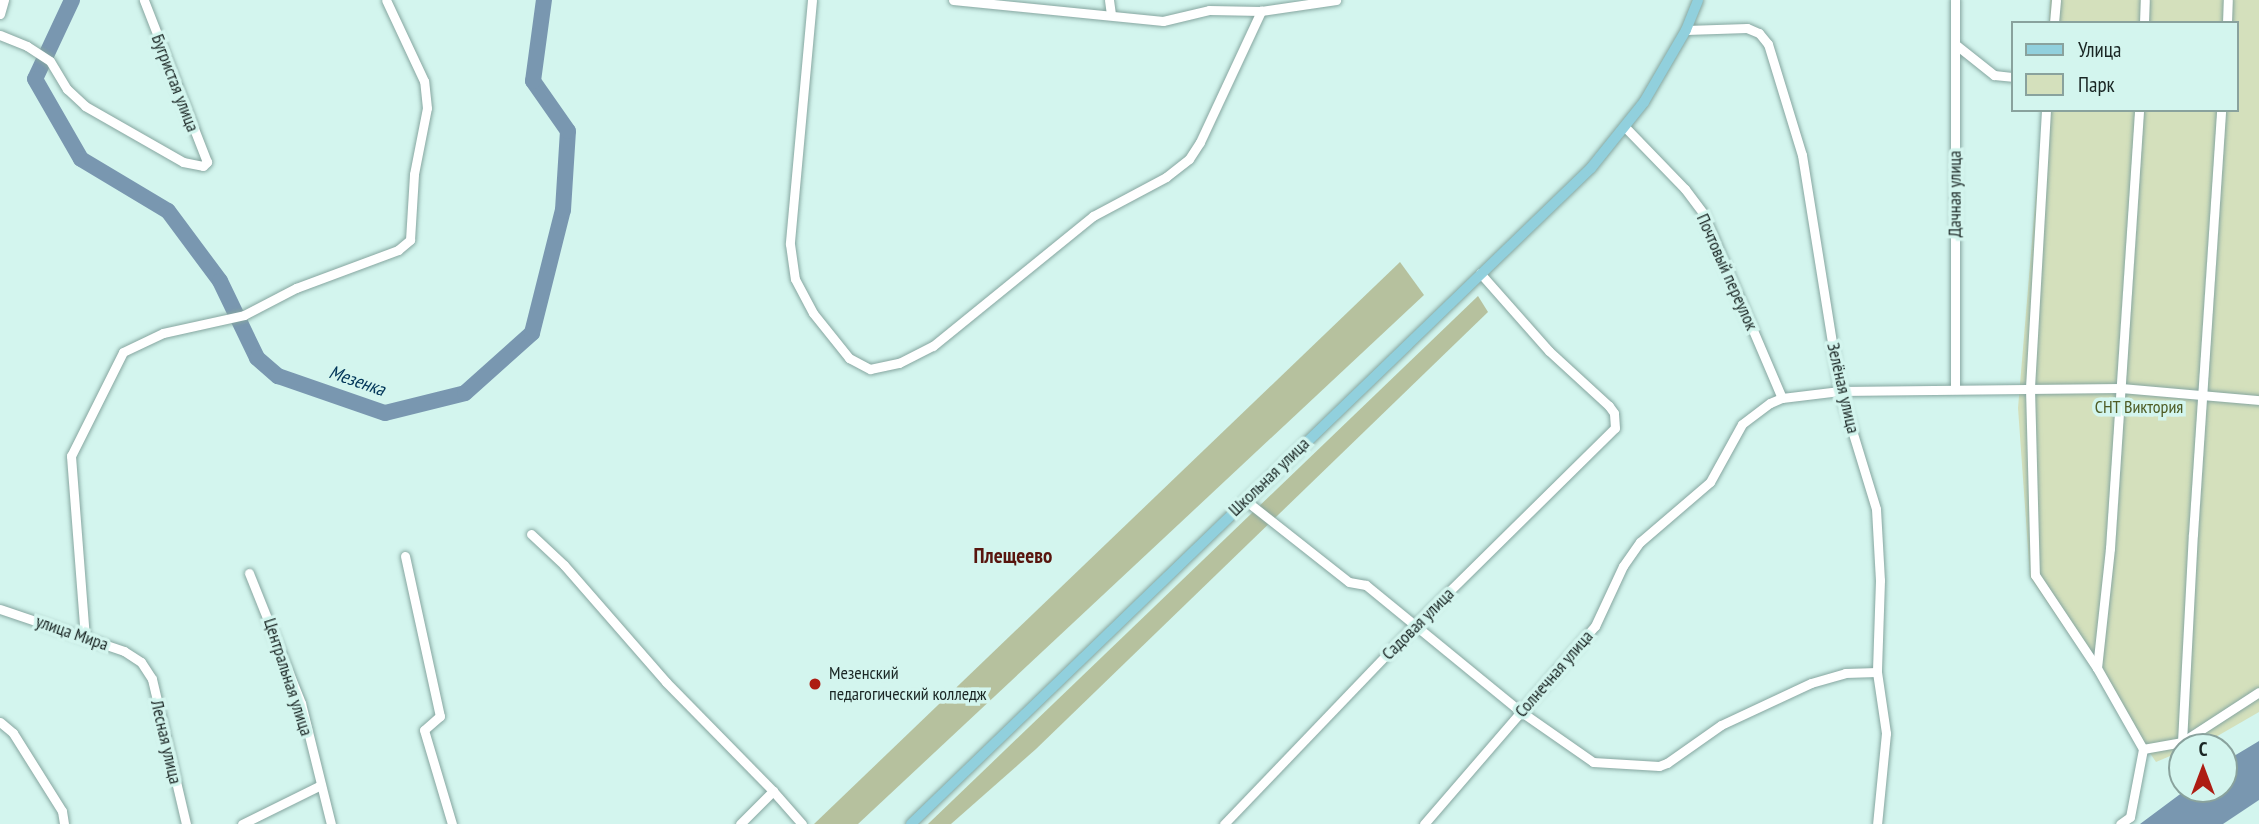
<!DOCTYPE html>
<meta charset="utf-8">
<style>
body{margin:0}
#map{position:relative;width:2259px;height:824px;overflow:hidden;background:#d3f5ee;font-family:"PT Sans Narrow",sans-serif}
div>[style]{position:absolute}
.green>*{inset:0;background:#d4e0bc}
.forest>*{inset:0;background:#b6c19e}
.water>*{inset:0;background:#7997b0}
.river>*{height:16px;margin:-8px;padding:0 8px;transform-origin:8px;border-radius:8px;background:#7997b0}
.roads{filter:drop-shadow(0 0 2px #86a6a0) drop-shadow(0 0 2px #86a6a0)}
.minor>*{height:9px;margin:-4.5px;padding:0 4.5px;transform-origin:4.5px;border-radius:4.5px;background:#fff}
.major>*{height:10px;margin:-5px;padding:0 5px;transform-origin:5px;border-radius:5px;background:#91d0dd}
.dots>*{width:19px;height:19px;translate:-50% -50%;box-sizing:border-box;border:4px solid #d3f5ee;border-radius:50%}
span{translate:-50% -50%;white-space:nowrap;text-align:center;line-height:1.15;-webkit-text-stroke:7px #d3f5ee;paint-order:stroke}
.street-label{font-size:18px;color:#1a2624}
.park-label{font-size:18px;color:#4e5c25}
.poi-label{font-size:18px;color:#1a2624}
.left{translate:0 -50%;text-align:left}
.water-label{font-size:19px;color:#003558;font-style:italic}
.quarter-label{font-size:21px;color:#58150e;font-weight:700}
.legend{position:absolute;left:2011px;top:21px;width:228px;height:91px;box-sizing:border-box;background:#d3f5ee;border:2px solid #89a29d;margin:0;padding:9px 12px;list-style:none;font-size:21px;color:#1a2624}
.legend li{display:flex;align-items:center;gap:14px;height:35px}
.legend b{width:35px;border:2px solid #89a29d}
.north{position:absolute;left:2168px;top:733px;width:70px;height:70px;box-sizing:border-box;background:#d3f5ee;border:2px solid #89a29d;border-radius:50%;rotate:0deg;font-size:19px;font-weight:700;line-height:28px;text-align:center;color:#1a2624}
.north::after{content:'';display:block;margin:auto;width:24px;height:32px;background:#ad1d13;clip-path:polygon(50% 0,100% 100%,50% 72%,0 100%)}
</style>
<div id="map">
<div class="green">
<div style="clip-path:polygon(2050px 0,2259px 0,2259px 712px,2214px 738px,2191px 747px,2182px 747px,2182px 751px,2156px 762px,2030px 577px,2018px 408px,2043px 110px,2236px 110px,2236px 23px,2049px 23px)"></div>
</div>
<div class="forest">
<div style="clip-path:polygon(1400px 262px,1424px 295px,858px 824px,814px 824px)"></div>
<div style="clip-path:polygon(1478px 296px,1488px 312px,1036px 749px,951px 824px,928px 824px)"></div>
</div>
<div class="water">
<div style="clip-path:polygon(2259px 741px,2259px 800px,2223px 824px,2140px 824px,2187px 789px,2224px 789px,2224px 762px)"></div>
</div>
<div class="river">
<div style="left:72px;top:0;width:87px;rotate:115.1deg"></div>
<div style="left:35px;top:79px;width:92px;rotate:60.1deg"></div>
<div style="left:81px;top:159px;width:101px;rotate:30.9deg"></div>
<div style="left:168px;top:211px;width:87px;rotate:53.4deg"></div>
<div style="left:220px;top:281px;width:85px;rotate:64.3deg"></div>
<div style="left:257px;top:358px;width:28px;rotate:41deg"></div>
<div style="left:278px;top:376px;width:113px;rotate:19.1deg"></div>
<div style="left:385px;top:413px;width:82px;rotate:-14deg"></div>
<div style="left:465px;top:393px;width:90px;rotate:-41.8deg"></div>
<div style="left:532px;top:333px;width:127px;rotate:-75.9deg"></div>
<div style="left:563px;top:210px;width:79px;rotate:-86.4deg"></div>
<div style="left:568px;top:131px;width:61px;rotate:-125deg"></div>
<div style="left:533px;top:81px;width:82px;rotate:-82.3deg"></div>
</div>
<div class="roads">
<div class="minor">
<div style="left:812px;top:0;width:245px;rotate:95.2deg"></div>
<div style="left:790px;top:244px;width:35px;rotate:82deg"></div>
<div style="left:795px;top:279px;width:38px;rotate:62deg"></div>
<div style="left:813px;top:313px;width:58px;rotate:51.3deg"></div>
<div style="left:849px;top:358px;width:24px;rotate:28deg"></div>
<div style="left:870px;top:369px;width:30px;rotate:-12deg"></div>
<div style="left:899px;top:363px;width:38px;rotate:-27deg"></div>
<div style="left:933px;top:346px;width:206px;rotate:-39.1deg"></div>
<div style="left:1093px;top:216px;width:83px;rotate:-28.1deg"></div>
<div style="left:1166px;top:177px;width:29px;rotate:-38deg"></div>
<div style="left:1189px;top:159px;width:20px;rotate:-57deg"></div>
<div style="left:1200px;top:142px;width:145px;rotate:-65deg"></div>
<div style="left:953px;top:0;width:211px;rotate:5.7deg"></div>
<div style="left:1163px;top:21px;width:47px;rotate:-13.4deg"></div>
<div style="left:1209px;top:10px;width:52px;rotate:1.1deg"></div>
<div style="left:1261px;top:11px;width:76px;rotate:-8.3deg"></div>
<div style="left:1109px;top:0;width:14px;rotate:82deg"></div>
<div style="left:0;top:14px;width:15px;rotate:-74deg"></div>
<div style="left:2054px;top:23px;width:23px;rotate:-85deg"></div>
<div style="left:2144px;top:23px;width:23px;rotate:-88deg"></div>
<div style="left:2227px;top:23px;width:23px;rotate:-88deg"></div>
<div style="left:1686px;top:30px;width:61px;rotate:-1.9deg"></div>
<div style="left:1747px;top:28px;width:13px;rotate:23deg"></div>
<div style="left:1759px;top:33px;width:14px;rotate:51deg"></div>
<div style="left:1768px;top:44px;width:116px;rotate:73deg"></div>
<div style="left:1802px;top:155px;width:239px;rotate:80.9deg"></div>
<div style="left:1840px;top:391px;width:123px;rotate:73deg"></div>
<div style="left:1876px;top:509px;width:71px;rotate:86.8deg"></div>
<div style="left:1880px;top:580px;width:92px;rotate:91.9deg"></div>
<div style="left:1877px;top:672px;width:62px;rotate:81.6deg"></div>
<div style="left:1886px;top:733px;width:91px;rotate:95.6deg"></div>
<div style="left:0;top:35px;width:29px;rotate:22deg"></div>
<div style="left:27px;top:46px;width:27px;rotate:33deg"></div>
<div style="left:50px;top:61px;width:33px;rotate:59deg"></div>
<div style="left:67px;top:89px;width:25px;rotate:43deg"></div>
<div style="left:85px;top:106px;width:113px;rotate:29.7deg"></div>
<div style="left:183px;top:162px;width:20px;rotate:11deg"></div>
<div style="left:203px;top:166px;width:6px;rotate:-45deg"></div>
<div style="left:207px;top:162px;width:174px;rotate:-111.3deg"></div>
<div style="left:1955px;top:44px;width:50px;rotate:38.5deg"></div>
<div style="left:1994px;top:75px;width:18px;rotate:6deg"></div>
<div style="left:2046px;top:110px;width:278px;rotate:93.3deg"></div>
<div style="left:2030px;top:388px;width:187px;rotate:88.5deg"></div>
<div style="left:2035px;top:575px;width:112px;rotate:56.3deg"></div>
<div style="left:2097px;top:668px;width:93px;rotate:60.4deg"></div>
<div style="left:2143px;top:749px;width:69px;rotate:100.8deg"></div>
<div style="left:2130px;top:817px;width:12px;rotate:145deg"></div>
<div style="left:1625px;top:127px;width:86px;rotate:45.9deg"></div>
<div style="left:1685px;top:189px;width:30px;rotate:53deg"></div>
<div style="left:1703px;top:213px;width:201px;rotate:66.9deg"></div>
<div style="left:1955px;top:389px;width:389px;rotate:-90deg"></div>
<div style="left:1245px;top:500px;width:132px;rotate:38.3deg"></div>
<div style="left:1349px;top:582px;width:17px;rotate:10deg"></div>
<div style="left:1366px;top:585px;width:199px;rotate:39.3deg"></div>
<div style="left:1520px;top:711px;width:89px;rotate:34.9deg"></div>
<div style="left:1593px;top:762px;width:66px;rotate:3.5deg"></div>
<div style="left:1659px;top:766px;width:9px;rotate:-21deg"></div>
<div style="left:1667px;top:763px;width:66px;rotate:-35.1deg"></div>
<div style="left:1721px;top:725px;width:99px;rotate:-25deg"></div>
<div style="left:1811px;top:683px;width:35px;rotate:-16deg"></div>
<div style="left:1845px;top:673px;width:32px;rotate:-2deg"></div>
<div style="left:531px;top:534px;width:45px;rotate:43.2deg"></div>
<div style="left:564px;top:565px;width:155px;rotate:48.9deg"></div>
<div style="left:666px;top:682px;width:153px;rotate:45.5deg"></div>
<div style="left:405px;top:556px;width:164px;rotate:77.7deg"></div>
<div style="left:440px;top:716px;width:21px;rotate:139deg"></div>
<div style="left:424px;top:730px;width:98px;rotate:73.4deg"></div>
<div style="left:249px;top:573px;width:140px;rotate:68.2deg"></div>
<div style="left:301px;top:703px;width:125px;rotate:76.1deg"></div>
<div style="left:0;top:609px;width:131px;rotate:18.7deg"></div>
<div style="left:124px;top:651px;width:20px;rotate:33deg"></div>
<div style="left:141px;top:662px;width:20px;rotate:57deg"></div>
<div style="left:152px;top:679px;width:149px;rotate:76.8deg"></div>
<div style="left:85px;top:638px;width:183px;rotate:-94.4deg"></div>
<div style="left:71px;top:456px;width:116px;rotate:-63.4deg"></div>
<div style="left:123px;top:352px;width:44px;rotate:-25.4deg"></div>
<div style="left:163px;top:333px;width:83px;rotate:-12.5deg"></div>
<div style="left:244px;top:315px;width:59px;rotate:-27.4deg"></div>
<div style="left:296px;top:288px;width:109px;rotate:-20.4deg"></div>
<div style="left:398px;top:250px;width:16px;rotate:-40deg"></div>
<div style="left:410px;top:240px;width:66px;rotate:-86.5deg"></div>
<div style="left:414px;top:174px;width:67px;rotate:-78.9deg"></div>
<div style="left:427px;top:108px;width:27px;rotate:-96deg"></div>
<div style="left:424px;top:81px;width:89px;rotate:-115.1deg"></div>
<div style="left:2097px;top:668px;width:121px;rotate:-83.8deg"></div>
<div style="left:2110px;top:548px;width:439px;rotate:-86.2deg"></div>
<div style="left:0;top:722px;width:17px;rotate:40deg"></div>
<div style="left:13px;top:733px;width:92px;rotate:57.9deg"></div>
<div style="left:62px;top:811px;width:13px;rotate:81deg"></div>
<div style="left:2182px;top:742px;width:208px;rotate:-87deg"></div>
<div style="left:2193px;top:534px;width:425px;rotate:-86.2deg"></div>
<div style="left:2143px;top:749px;width:40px;rotate:-10deg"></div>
<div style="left:2182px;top:742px;width:92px;rotate:-33deg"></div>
<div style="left:242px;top:824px;width:88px;rotate:-26.3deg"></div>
<div style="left:740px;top:824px;width:47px;rotate:-45deg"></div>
<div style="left:773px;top:791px;width:44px;rotate:48.7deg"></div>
<div style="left:1224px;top:824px;width:274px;rotate:-46.2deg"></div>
<div style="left:1414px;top:626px;width:282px;rotate:-44.6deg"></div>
<div style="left:1615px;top:428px;width:15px;rotate:-94deg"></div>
<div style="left:1614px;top:413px;width:9px;rotate:-126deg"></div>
<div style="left:1609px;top:406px;width:81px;rotate:-137.5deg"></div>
<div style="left:1549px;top:351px;width:104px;rotate:-131.5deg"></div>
<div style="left:1424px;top:824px;width:262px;rotate:-49.2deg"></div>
<div style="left:1595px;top:626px;width:66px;rotate:-65deg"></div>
<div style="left:1623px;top:566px;width:29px;rotate:-55deg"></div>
<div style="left:1640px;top:542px;width:92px;rotate:-40.6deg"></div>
<div style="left:1710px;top:482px;width:66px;rotate:-61.1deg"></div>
<div style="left:1742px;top:424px;width:35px;rotate:-37deg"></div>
<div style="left:1770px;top:403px;width:13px;rotate:-23deg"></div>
<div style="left:1782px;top:398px;width:58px;rotate:-6.9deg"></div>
<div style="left:1840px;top:391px;width:281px;rotate:-0.6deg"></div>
<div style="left:2121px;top:388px;width:139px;rotate:5deg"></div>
</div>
<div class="major">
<div style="left:911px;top:824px;width:945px;rotate:-43.97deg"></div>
<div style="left:1591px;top:168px;width:85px;rotate:-51.2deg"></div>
<div style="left:1644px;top:102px;width:83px;rotate:-59.7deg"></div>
<div style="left:1686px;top:30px;width:32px;rotate:-68deg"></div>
</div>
</div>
<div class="dots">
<div style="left:815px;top:684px;background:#ad1d13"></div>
</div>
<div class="street-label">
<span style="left:175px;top:83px;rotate:69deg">Бугристая улица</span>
<span style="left:1955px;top:194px;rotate:-90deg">Дачная улица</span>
<span style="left:1727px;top:272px;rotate:66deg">Почтовый переулок</span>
<span style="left:1843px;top:388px;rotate:77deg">Зелёная улица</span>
<span style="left:1269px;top:477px;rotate:-44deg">Школьная улица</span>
<span style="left:1418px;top:624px;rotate:-45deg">Садовая улица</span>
<span style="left:72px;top:633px;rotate:19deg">улица Мира</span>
<span style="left:1554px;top:674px;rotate:-49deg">Солнечная улица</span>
<span style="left:288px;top:677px;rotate:72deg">Центральная улица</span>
<span style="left:166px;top:742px;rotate:77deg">Лесная улица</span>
</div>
<div class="park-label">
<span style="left:2139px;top:407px">СНТ Виктория</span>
</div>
<div class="poi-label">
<span class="left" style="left:829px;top:684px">Мезенский<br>педагогический колледж</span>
</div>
<div class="water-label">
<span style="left:357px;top:381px;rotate:19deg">Мезенка</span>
</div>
<div class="quarter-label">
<span style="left:1013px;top:556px">Плещеево</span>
</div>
<ul class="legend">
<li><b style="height:9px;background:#91d0dd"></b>Улица</li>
<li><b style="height:19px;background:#d4e0bc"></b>Парк</li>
</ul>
<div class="north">С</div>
</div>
